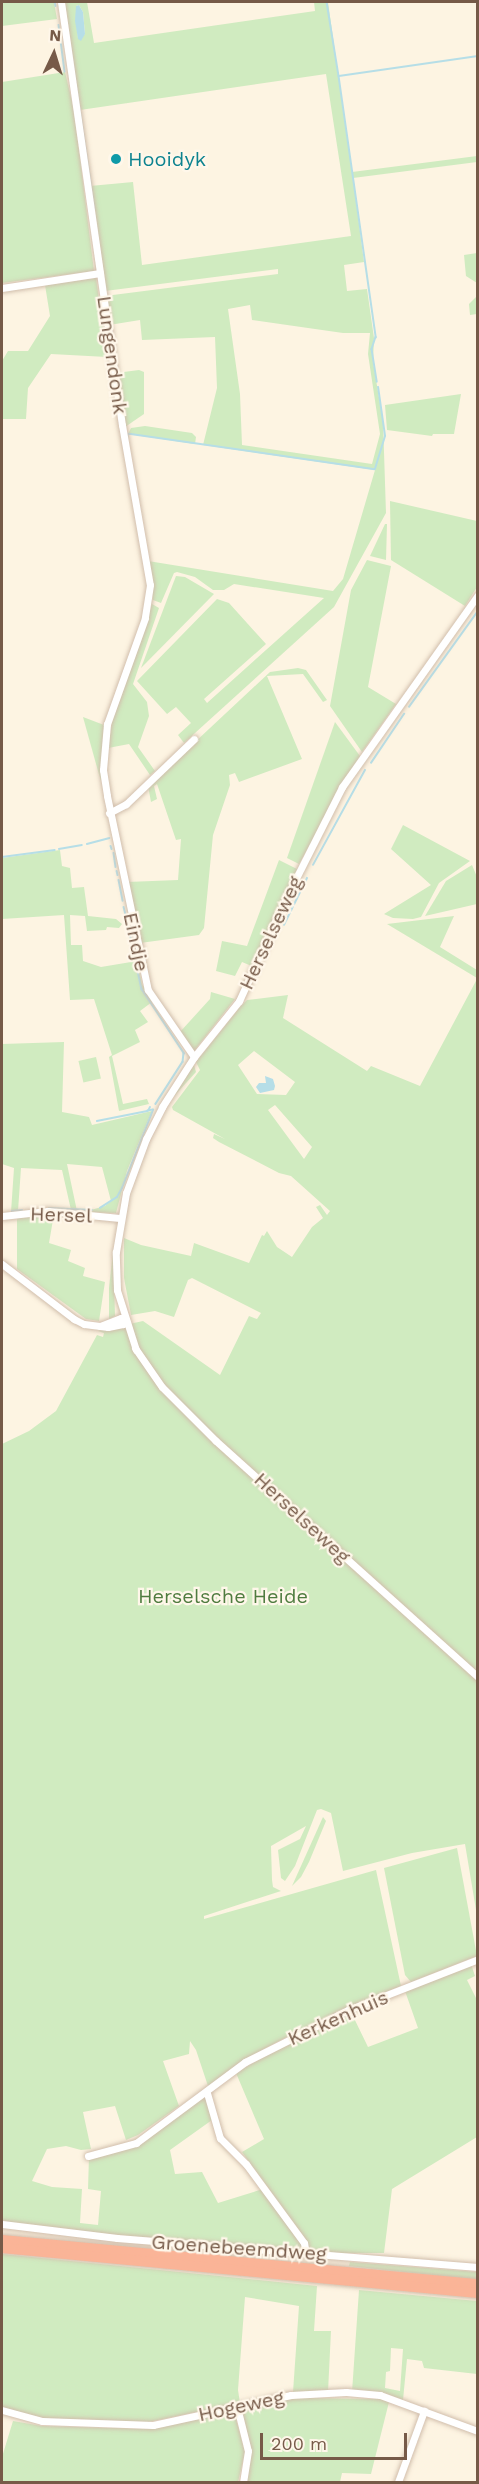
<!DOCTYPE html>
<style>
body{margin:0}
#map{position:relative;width:479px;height:2484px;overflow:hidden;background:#fdf4e2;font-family:"Work Sans",sans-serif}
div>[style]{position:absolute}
.green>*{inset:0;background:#d0ebc0;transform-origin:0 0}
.water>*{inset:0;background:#b6dee7}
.stream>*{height:1.5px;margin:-0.75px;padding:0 0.75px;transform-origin:0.75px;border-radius:0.75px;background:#b6dee7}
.roads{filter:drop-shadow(0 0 2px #d1beac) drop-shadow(0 0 2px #d1beac)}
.minor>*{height:7px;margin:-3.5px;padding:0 3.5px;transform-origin:3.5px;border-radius:3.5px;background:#fff}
.highway>*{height:10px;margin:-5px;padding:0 5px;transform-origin:5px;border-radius:5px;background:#fab497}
.dots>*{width:16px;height:16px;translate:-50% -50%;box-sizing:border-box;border:3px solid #fff7ea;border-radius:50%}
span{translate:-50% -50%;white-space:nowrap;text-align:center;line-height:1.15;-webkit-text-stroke:4.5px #fff7ea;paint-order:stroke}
.culture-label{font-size:20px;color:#0d838f}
.left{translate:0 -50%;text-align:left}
.street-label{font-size:20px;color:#765a48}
.park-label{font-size:20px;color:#4f7c3f}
.frame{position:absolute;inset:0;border:3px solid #765a48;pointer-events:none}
.north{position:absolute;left:24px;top:24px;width:60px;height:60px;-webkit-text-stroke:4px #fff7ea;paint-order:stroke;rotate:4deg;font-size:16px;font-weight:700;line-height:24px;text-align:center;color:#765a48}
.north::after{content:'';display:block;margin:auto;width:21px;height:27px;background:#765a48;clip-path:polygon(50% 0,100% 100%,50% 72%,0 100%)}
.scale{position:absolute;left:260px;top:2433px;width:147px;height:27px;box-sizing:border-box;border:3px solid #765a48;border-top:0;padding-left:8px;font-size:18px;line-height:21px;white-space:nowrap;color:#765a48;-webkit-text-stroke:4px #fff7ea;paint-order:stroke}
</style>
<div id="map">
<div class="green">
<div style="clip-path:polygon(2px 2px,54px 2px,57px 19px,2px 26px)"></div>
<div style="clip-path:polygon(evenodd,65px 2px,87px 2px,94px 43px,315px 11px,314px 2px,328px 2px,352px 172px,477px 156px,477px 162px,353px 178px,364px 262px,344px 265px,347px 291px,367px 289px,374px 338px,373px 362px,383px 421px,386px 513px,334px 607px,184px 743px,178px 735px,191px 723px,176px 707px,167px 714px,137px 681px,217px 599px,229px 603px,266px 644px,204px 699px,207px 703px,324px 598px,234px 584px,224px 590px,213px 590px,195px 577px,177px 572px,174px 573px,161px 603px,153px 600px,148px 561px,333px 591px,343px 579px,375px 470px,203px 445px,217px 388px,215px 337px,142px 340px,140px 320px,109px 325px,105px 296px,278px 274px,278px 269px,105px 291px,90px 186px,133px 182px,142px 265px,351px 236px,326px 74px,80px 110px,65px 2px,79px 5px,83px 12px,85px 34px,78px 39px,76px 6px,79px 5px,65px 2px,250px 305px,252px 320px,343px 333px,370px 333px,368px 354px,380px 434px,372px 464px,242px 445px,240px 394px,228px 309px,250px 305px)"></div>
<div style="clip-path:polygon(65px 72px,74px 110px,94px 271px,2px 283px,2px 82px)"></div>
<div style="clip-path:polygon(477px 253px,478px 280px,477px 283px,466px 276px,464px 255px)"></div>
<div style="clip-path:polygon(96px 278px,107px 357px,51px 354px,28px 388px,26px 419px,2px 419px,2px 361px,8px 351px,28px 351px,50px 316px,45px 285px)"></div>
<div style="clip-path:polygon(477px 296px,477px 314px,470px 315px,469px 304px)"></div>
<div style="clip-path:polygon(139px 370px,144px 372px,144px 414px,125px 427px,116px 373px)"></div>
<div style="clip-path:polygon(461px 394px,454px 434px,433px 434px,432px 436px,387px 430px,385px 405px)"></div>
<div style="clip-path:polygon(145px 426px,192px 433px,196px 437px,195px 444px,128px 434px,131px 428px)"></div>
<div style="clip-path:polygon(390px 501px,477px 521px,477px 587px,465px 606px,391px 560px)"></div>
<div style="clip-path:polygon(385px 524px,387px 524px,386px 560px,370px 556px)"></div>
<div style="clip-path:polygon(367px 560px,391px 566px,368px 687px,396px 704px,362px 752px,330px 706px,351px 590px)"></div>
<div style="clip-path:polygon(176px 576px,185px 577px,214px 594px,141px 668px)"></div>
<div style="clip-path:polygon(152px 604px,159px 608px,133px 684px,147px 702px,149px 716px,138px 747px,155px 771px,150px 775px,129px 744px,108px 748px,113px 717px)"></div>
<div style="clip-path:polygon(298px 668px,306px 670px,327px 700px,323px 702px,303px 674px,267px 676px,302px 759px,239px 782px,235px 773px,229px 775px,230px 785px,213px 835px,204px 928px,199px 935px,140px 943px,127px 882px,178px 880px,181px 839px,176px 840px,157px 784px,154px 786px,157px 799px,151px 802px,148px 786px,270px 672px)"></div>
<div style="clip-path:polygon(83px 717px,104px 725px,101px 781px,98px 771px)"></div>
<div style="clip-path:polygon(335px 722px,360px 756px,299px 864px,287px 858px)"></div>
<div style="clip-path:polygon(403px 825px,470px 861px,439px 883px,421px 917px,413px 919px,393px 918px,384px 914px,431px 885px,391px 849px)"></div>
<div style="clip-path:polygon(60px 850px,62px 866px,70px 868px,72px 888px,84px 887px,88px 916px,116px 919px,122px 924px,119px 928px,107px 927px,106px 930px,87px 931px,85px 916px,70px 915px,71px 945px,82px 945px,83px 961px,101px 967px,137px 961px,142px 984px,152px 1002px,140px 1011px,148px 1022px,135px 1030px,140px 1042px,112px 1056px,123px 1104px,147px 1099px,149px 1104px,119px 1111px,109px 1057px,112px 1055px,94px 999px,70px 1000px,64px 915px,2px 919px,2px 858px)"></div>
<div style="clip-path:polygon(279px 860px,297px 869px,254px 967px,242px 962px,235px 976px,216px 971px,222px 941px,247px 946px)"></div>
<div style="clip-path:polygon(472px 865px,477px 877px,477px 904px,425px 916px,446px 881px)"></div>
<div style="clip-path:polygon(454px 916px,440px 947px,477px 970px,477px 978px,387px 924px)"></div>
<div style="clip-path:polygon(evenodd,477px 979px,477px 1916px,465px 1844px,412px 1853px,343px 1871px,331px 1813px,321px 1809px,317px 1810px,295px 1866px,285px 1881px,281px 1878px,278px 1850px,300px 1839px,306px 1826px,271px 1846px,272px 1880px,273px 1887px,281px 1891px,204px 1916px,204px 1919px,376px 1870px,401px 1986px,347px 2007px,298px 2031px,264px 2049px,208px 2086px,196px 2050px,190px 2041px,189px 2054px,163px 2061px,179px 2106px,138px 2135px,126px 2140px,115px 2106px,83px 2112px,91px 2149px,81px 2150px,66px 2146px,47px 2149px,32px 2181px,52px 2187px,82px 2189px,80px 2223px,98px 2225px,101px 2191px,88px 2189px,89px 2156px,127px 2147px,205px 2095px,212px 2120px,170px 2150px,175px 2174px,202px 2172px,218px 2203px,263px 2189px,302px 2242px,304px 2252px,106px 2234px,16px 2224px,2px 2220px,2px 1444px,29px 1431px,56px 1411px,97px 1335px,103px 1337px,104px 1333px,98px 1331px,143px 1321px,220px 1375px,249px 1316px,257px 1319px,261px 1313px,192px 1278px,188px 1280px,174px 1317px,155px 1311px,131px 1315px,124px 1278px,124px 1238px,141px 1245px,191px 1256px,194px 1243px,249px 1263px,262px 1235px,264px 1236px,267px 1231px,277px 1247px,292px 1257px,312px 1227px,323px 1218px,316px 1207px,320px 1205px,327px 1215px,330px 1211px,291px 1176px,279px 1173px,219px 1142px,213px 1138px,214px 1134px,225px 1139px,173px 1110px,172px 1107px,200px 1070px,196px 1062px,240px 1007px,247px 1000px,288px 995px,283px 1018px,367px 1071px,371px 1066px,420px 1086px,477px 979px,254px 1051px,295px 1082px,286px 1095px,257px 1094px,238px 1065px,254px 1051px,477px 979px,275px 1105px,312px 1147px,304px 1159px,268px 1110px,275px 1105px)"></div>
<div style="clip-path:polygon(211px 992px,235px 999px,194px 1051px,180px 1032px,210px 999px)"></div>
<div style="clip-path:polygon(64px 1042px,62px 1112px,89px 1117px,92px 1125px,152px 1111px,127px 1171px,116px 1213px,84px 1212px,105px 1206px,111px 1201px,102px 1167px,67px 1164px,77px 1211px,71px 1210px,62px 1170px,21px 1168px,18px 1211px,11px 1212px,14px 1168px,2px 1164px,2px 1044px)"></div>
<div style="left:96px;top:1057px;width:22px;height:18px;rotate:77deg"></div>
<div style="clip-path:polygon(194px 1065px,196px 1072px,166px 1105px,170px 1098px)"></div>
<div style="clip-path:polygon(54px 1214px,49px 1243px,71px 1250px,68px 1261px,85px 1268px,83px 1276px,105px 1282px,99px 1321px,86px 1319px,17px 1269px,17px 1215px)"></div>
<div style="clip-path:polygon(113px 1252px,115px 1316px,109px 1319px,109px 1288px)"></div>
<div style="clip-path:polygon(323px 1817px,326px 1821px,309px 1862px,301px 1877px,292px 1886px)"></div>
<div style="clip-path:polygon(457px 1848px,477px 1956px,411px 1982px,405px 1975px,384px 1868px)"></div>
<div style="clip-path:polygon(471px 1964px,475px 1976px,467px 1980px,478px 2002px,477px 2137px,392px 2189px,384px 2253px,309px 2253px,307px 2241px,242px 2152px,264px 2139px,236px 2073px,294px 2039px,351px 2012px,368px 2047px,418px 2028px,405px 1991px)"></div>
<div style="clip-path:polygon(2px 2254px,317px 2286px,314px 2331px,331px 2331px,328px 2392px,293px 2392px,299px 2306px,245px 2297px,238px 2390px,240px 2403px,148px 2422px,46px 2419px,2px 2409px)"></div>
<div style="clip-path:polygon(350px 2262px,477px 2272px,477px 2280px,349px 2266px)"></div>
<div style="clip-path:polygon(evenodd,359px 2290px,477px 2301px,477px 2374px,424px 2368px,422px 2361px,407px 2359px,403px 2400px,384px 2393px,352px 2392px,359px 2290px,391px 2348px,403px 2349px,400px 2391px,385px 2388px,386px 2372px,390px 2371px,391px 2348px)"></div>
<div style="clip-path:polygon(295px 2398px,380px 2399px,389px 2402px,371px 2474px,342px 2473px,340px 2482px,244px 2482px,251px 2448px,242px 2410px)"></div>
<div style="clip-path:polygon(234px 2412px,245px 2452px,238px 2482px,2px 2482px,2px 2457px,13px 2421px,42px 2426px,148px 2429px)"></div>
</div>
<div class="water">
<div style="clip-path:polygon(79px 5px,83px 12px,85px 34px,81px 41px,78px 39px,75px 21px,76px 6px)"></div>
<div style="clip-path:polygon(265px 1076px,273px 1079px,275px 1086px,274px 1090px,260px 1093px,256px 1087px,259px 1083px,266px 1083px)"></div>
</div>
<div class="stream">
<div style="left:55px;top:2px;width:4px;rotate:76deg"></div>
<div style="left:327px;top:2px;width:75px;rotate:80.8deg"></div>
<div style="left:339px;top:76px;width:140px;rotate:-8.2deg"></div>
<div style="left:59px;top:25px;width:47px;rotate:82.7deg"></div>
<div style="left:71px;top:47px;width:164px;rotate:81.6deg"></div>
<div style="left:339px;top:76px;width:264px;rotate:81.9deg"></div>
<div style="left:376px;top:337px;width:13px;rotate:108deg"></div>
<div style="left:372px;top:349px;width:33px;rotate:81deg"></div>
<div style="left:127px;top:439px;width:5px;rotate:-79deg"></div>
<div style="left:128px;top:434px;width:3px"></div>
<div style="left:131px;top:434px;width:246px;rotate:8.2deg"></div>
<div style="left:375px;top:469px;width:34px;rotate:-73deg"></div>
<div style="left:385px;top:436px;width:49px;rotate:-98.1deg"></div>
<div style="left:409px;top:707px;width:118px;rotate:-54.3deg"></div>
<div style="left:371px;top:763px;width:59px;rotate:-56deg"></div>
<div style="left:87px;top:844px;width:23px;rotate:-15deg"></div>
<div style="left:111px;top:846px;width:3px;rotate:72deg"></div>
<div style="left:59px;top:849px;width:23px;rotate:-10deg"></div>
<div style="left:114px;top:853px;width:14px;rotate:82deg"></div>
<div style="left:2px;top:857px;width:53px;rotate:-7.5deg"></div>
<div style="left:313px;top:865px;width:108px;rotate:-61.3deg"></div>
<div style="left:117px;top:871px;width:4px;rotate:76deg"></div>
<div style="left:119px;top:880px;width:21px;rotate:79deg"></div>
<div style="left:124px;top:907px;width:21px;rotate:76deg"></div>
<div style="left:284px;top:925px;width:52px;rotate:-63.9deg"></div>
<div style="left:130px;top:933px;width:14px;rotate:78deg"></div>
<div style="left:134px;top:952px;width:38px;rotate:78deg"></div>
<div style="left:142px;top:989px;width:77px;rotate:56.7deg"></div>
<div style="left:184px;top:1053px;width:9px;rotate:96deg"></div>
<div style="left:183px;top:1062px;width:50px;rotate:122.7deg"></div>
<div style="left:97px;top:1121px;width:51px;rotate:-11.3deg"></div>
<div style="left:49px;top:1208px;width:43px;rotate:2.7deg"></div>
<div style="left:100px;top:1208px;width:20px;rotate:-33deg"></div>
<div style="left:117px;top:1197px;width:10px;rotate:-61deg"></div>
<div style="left:122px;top:1188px;width:84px;rotate:-68.3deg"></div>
<div style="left:153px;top:1110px;width:5px;rotate:169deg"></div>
<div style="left:148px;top:1111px;width:4px;rotate:-63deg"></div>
<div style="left:12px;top:1211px;width:10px;rotate:-6deg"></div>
</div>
<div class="roads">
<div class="minor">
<div style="left:61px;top:2px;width:427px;rotate:81.8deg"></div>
<div style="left:122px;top:425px;width:162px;rotate:80.1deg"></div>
<div style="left:150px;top:585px;width:33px;rotate:99deg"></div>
<div style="left:145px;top:618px;width:113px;rotate:109.7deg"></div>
<div style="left:107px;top:724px;width:46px;rotate:95deg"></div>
<div style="left:103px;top:770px;width:26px;rotate:81deg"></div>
<div style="left:107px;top:796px;width:198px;rotate:78.1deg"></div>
<div style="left:148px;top:990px;width:81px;rotate:55.5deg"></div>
<div style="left:2px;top:288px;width:99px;rotate:-8.7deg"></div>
<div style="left:109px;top:813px;width:19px;rotate:-28deg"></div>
<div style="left:126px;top:804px;width:94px;rotate:-43.7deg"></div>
<div style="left:2px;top:1216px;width:46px;rotate:-6.2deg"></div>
<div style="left:48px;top:1211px;width:72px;rotate:5.6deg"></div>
<div style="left:2px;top:1264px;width:91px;rotate:37.4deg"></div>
<div style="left:74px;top:1319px;width:11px;rotate:27deg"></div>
<div style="left:84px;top:1324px;width:24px;rotate:7deg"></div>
<div style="left:108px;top:1327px;width:15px;rotate:-11deg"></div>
<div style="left:123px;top:1324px;width:5px;rotate:-53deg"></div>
<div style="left:100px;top:1326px;width:22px;rotate:-21deg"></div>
<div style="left:121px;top:1318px;width:5px;rotate:22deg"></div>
<div style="left:135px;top:1348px;width:47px;rotate:55.3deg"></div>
<div style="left:162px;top:1387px;width:76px;rotate:45deg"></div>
<div style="left:216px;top:1441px;width:353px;rotate:42deg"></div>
<div style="left:136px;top:1350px;width:63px;rotate:-107.6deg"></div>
<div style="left:117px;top:1290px;width:38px;rotate:-92deg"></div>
<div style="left:116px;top:1252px;width:60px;rotate:-80.4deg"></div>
<div style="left:126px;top:1193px;width:58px;rotate:-69.7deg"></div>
<div style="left:146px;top:1139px;width:36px;rotate:-63deg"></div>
<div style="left:162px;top:1107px;width:59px;rotate:-57.4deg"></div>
<div style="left:194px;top:1057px;width:72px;rotate:-51.2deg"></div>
<div style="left:239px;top:1001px;width:107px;rotate:-65.6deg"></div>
<div style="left:283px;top:904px;width:131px;rotate:-63.2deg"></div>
<div style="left:342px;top:787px;width:235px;rotate:-54.7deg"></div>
<div style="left:207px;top:2093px;width:47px;rotate:73.9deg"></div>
<div style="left:220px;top:2138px;width:37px;rotate:45deg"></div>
<div style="left:246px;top:2164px;width:98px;rotate:53.7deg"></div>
<div style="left:304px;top:2243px;width:10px;rotate:79deg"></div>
<div style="left:88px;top:2156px;width:50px;rotate:-15.2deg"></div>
<div style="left:136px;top:2143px;width:136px;rotate:-36.6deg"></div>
<div style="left:245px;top:2062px;width:56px;rotate:-26.6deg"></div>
<div style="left:295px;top:2037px;width:59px;rotate:-27deg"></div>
<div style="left:348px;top:2010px;width:140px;rotate:-21.4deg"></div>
<div style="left:2px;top:2224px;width:116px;rotate:6.9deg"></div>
<div style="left:117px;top:2238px;width:362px;rotate:4.6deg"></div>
<div style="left:237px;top:2407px;width:45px;rotate:76deg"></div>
<div style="left:248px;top:2451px;width:31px;rotate:99deg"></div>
<div style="left:2px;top:2410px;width:41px;rotate:15.4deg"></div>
<div style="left:42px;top:2421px;width:111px;rotate:2.1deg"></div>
<div style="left:153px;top:2425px;width:141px;rotate:-12.3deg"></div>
<div style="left:291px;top:2395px;width:55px;rotate:-3.1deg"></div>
<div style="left:346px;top:2392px;width:34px;rotate:5deg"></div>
<div style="left:380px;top:2395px;width:104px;rotate:20.2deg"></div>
<div style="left:398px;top:2482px;width:76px;rotate:-69.9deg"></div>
</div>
<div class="highway">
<div style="left:2px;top:2240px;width:478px;rotate:5.3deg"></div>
<div style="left:2px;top:2248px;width:478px;rotate:5.4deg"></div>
</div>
</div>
<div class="dots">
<div style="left:116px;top:159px;background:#0f9aa8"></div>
</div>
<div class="culture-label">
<span class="left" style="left:128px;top:159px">Hooidyk</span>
</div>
<div class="street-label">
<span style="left:112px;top:355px;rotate:82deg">Lungendonk</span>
<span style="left:271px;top:933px;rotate:-65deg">Herselseweg</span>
<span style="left:136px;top:942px;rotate:78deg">Eindje</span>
<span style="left:61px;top:1215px;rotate:2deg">Hersel</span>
<span style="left:302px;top:1518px;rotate:43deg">Herselseweg</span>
<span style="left:338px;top:2018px;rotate:-24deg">Kerkenhuis</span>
<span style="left:239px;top:2248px;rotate:4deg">Groenebeemdweg</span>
<span style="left:241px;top:2406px;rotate:-12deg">Hogeweg</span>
</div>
<div class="park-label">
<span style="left:223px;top:1596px">Herselsche Heide</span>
</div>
<div class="frame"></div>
<div class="north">N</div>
<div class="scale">200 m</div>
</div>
